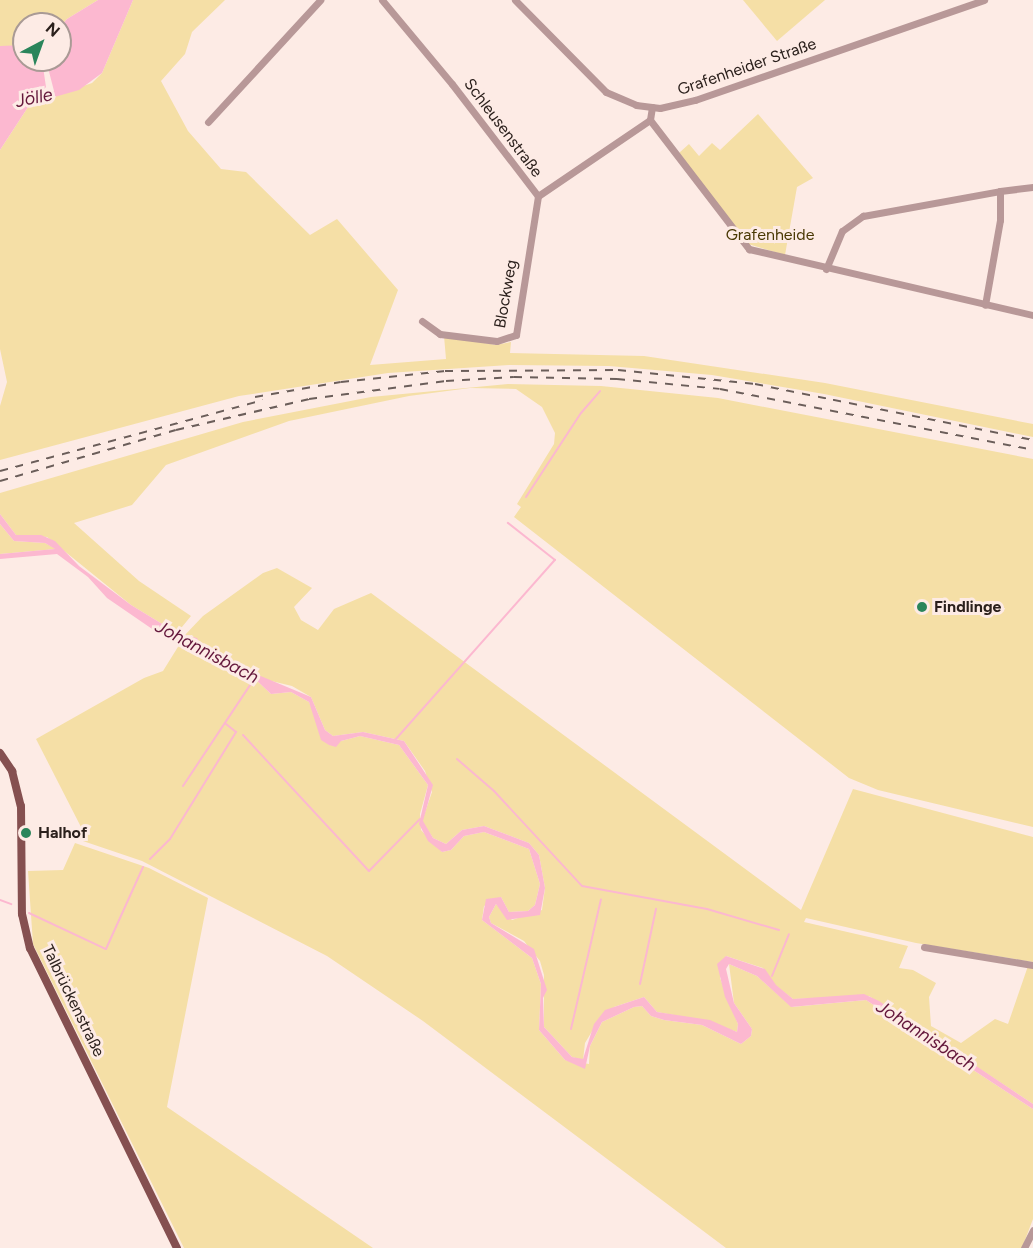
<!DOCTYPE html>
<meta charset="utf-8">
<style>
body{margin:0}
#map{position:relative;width:1033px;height:1248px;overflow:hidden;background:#fdebe5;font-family:Figtree,sans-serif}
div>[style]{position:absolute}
.green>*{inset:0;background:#f5dfa6}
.water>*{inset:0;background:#fcb8d0}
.stream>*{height:2px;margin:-1px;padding:0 1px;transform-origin:1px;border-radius:1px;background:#fcb8d0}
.minor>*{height:7px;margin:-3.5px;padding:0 3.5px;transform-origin:3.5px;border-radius:3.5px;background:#b89898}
.major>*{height:8px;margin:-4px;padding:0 4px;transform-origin:4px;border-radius:4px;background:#855050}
.rail>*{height:2px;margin-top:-1px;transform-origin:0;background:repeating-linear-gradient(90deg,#6b5e5a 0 8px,transparent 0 16px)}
.dots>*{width:16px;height:16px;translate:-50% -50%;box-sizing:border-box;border:3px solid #fdebe5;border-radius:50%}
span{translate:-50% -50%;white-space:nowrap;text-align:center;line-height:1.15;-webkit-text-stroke:6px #fdebe5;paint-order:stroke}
.street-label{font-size:16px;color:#2b201c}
.park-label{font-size:16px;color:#493804}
.poi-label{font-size:16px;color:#2b201c;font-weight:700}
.left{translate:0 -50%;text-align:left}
.water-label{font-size:18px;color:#64173b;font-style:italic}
.north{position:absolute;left:12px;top:12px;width:60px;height:60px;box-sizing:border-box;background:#fdebe5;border:2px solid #a99a95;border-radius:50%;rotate:41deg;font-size:16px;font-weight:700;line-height:24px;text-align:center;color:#2b201c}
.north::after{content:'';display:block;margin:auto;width:21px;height:27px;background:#2a855b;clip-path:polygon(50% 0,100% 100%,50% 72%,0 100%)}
</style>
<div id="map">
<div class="green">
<div style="clip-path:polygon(0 0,98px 0,67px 19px,60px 27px,60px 24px,24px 24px,24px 45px,9px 47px,0 46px)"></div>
<div style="clip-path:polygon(133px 0,225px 0,192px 32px,185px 54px,161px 81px,188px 131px,221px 169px,246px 172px,310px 235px,337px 219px,398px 290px,370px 365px,446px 359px,444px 336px,496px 345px,511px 342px,510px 353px,644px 356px,825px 383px,1033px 424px,1033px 437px,824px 394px,712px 375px,609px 366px,509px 365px,388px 373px,239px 396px,0 460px,0 406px,7px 382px,0 349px,0 150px,30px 104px,92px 83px,102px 73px)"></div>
<div style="clip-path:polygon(743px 0,825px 0,777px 41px)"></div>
<div style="clip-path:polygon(758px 114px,813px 178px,797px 187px,785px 255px,748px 244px,679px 153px,689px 144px,699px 156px,712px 143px,720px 150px)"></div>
<div style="clip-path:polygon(508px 384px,601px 386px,718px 398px,1033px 459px,1033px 827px,878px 790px,849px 778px,514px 517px,521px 507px,517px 504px,554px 444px,555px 433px,542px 407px,516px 389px,470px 388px,409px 396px,289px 421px,166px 465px,132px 505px,74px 523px,139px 581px,191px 616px,177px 633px,131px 605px,47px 537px,16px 535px,0 514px,0 493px,243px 422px,371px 397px)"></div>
<div style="clip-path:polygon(0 524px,14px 541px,45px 543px,56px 549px,0 554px)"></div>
<div style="clip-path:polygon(277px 568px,312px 588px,294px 607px,301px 620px,318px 630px,334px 609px,371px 593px,801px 910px,853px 789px,1033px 837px,1033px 962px,916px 943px,806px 918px,804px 922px,908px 946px,899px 968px,913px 970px,936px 983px,929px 997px,931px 1026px,961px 1043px,995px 1019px,1008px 1024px,1028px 966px,1033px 968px,1033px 1104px,869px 996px,793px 999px,775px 985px,763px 968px,726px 956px,720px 978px,738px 1024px,737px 1032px,707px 1021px,657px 1012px,644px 997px,614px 1007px,594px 1028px,585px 1043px,583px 1060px,572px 1057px,544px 1027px,544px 975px,540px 961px,524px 941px,491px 923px,489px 917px,496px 904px,512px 920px,542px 910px,545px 888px,539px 855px,529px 843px,484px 826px,462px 830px,446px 844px,433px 838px,422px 821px,432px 792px,425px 771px,404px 741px,363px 732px,333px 736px,325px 730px,311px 697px,292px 686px,259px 678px,258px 673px,233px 665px,202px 647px,192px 635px,184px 636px,203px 616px,263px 573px)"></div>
<div style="clip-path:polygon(181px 642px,231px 674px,252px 676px,271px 694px,291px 692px,309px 702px,323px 734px,341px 741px,360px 736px,399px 745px,428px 785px,420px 814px,421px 830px,442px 852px,451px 850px,464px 836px,484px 832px,529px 849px,540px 884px,535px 905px,528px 911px,509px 912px,501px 897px,484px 906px,482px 920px,532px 958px,541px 984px,539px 1030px,565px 1060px,589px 1064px,590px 1046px,602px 1022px,634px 1007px,642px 1006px,651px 1016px,664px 1020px,702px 1025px,741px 1044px,751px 1036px,752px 1029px,734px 1003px,729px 964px,757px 976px,792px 1007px,866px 1000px,1033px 1109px,1033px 1219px,1022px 1248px,726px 1248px,423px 1021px,327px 956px,142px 861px,77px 839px,81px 827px,36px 739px,144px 678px,163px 671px)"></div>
<div style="clip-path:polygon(75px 843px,149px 868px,208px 898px,167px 1107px,373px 1248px,184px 1248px,33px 944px,28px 871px,63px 870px)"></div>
</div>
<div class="water">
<div style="clip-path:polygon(98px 0,133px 0,102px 73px,79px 90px,30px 104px,0 150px,0 46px,24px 45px,24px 60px,42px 60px,46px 87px,39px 95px,54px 91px,46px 60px,60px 60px,60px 27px,67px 19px)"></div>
<div style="clip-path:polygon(0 514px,16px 535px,41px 535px,55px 541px,79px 566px,131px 605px,177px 633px,197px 638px,202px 647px,222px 660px,311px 697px,325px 730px,333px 736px,363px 732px,404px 741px,433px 785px,423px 821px,433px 838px,446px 844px,462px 830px,484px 826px,529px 843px,539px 855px,545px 888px,540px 915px,507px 920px,496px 904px,489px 917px,491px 923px,534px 949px,547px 990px,543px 998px,544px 1027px,572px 1057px,583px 1059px,594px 1024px,605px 1010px,644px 997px,657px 1012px,710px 1020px,737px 1032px,738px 1024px,725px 997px,717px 964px,726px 956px,765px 969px,776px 985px,793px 999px,864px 994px,879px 1001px,1033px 1104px,1033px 1109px,866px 1000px,791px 1007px,757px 976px,729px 964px,726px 969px,734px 1003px,752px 1029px,751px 1036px,741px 1044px,702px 1025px,664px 1020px,651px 1016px,642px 1006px,634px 1007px,602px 1022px,590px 1046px,585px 1069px,565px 1060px,539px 1030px,541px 984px,532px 958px,482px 920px,486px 899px,501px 897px,509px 912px,528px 911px,535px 905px,540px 884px,529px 849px,484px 832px,464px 836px,451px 850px,442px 852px,428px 841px,419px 824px,428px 785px,399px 745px,360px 736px,341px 741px,336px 747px,329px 745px,321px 740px,309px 702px,291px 692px,271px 694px,252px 676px,231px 674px,217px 662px,158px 633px,107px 598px,88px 577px,57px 554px,0 559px,0 554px,55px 549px,45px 543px,14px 541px,0 524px)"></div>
</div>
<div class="stream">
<div style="left:526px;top:497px;width:100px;rotate:-56.8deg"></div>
<div style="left:581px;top:413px;width:29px;rotate:-49deg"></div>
<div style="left:243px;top:735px;width:185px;rotate:47.2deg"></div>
<div style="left:369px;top:871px;width:73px;rotate:-45.6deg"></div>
<div style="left:395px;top:740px;width:241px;rotate:-48.4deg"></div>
<div style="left:555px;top:560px;width:60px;rotate:-141.8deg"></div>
<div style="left:457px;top:759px;width:49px;rotate:40.9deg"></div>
<div style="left:494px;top:791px;width:129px;rotate:47.2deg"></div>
<div style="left:582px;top:886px;width:127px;rotate:10.4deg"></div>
<div style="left:707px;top:909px;width:75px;rotate:16.3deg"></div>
<div style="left:183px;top:786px;width:128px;rotate:-56.4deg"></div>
<div style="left:150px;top:859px;width:28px;rotate:-45deg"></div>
<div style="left:170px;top:839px;width:126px;rotate:-58.3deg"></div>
<div style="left:236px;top:732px;width:14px;rotate:-141deg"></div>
<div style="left:0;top:900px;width:12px;rotate:20deg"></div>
<div style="left:29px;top:913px;width:85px;rotate:25.1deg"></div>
<div style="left:106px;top:949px;width:90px;rotate:-65.7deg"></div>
<div style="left:772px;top:976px;width:45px;rotate:-68deg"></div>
<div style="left:640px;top:984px;width:77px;rotate:-78deg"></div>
<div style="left:571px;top:1029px;width:133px;rotate:-77deg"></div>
</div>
<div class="minor">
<div style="left:382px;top:0;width:109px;rotate:50.2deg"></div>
<div style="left:452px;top:84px;width:141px;rotate:52.5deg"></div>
<div style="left:515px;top:0;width:129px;rotate:45.3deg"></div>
<div style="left:606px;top:92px;width:33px;rotate:23deg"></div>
<div style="left:636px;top:105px;width:24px;rotate:7deg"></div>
<div style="left:660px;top:108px;width:36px;rotate:-13deg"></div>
<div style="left:695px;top:100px;width:306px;rotate:-19.1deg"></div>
<div style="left:652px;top:107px;width:13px;rotate:99deg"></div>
<div style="left:650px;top:120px;width:163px;rotate:52.5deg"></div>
<div style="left:749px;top:249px;width:292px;rotate:13.1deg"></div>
<div style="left:208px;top:122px;width:166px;rotate:-47.4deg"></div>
<div style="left:1000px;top:191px;width:33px;rotate:-7deg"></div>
<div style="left:538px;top:196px;width:135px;rotate:-34.2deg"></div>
<div style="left:826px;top:269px;width:41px;rotate:-67.2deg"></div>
<div style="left:842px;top:231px;width:26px;rotate:-36deg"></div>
<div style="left:863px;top:216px;width:139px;rotate:-10.3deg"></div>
<div style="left:1000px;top:191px;width:29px;rotate:90deg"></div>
<div style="left:1000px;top:220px;width:86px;rotate:100deg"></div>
<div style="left:422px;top:321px;width:22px;rotate:36deg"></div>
<div style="left:440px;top:334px;width:57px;rotate:7deg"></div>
<div style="left:497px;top:341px;width:20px;rotate:-18deg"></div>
<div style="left:516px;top:335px;width:141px;rotate:-81deg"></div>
<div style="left:924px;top:947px;width:110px;rotate:9.4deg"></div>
<div style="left:1024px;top:1248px;width:20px;rotate:-63deg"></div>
</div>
<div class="major">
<div style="left:0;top:753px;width:22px;rotate:56deg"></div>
<div style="left:12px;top:771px;width:36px;rotate:76deg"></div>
<div style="left:21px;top:806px;width:108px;rotate:89.5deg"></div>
<div style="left:22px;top:914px;width:35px;rotate:77deg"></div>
<div style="left:30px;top:948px;width:334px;rotate:63.9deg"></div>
</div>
<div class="rail">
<div style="left:255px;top:397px;width:87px;rotate:-9.9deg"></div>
<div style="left:341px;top:382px;width:105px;rotate:-6deg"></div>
<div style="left:445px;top:371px;width:173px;rotate:-0.3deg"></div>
<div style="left:618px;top:370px;width:138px;rotate:5.8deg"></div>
<div style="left:755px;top:384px;width:284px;rotate:11.4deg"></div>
<div style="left:0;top:471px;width:272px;rotate:-15.1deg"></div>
<div style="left:0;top:481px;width:183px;rotate:-16.2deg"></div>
<div style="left:176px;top:430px;width:137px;rotate:-13.1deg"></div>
<div style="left:309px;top:399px;width:138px;rotate:-7.5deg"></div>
<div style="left:446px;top:381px;width:68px;rotate:-3.4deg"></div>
<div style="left:514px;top:377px;width:103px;rotate:1.1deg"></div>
<div style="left:617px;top:379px;width:103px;rotate:5.5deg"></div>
<div style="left:720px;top:389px;width:319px;rotate:11deg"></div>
</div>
<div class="dots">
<div style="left:922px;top:607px;background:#2a855b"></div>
<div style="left:26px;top:833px;background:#2a855b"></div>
</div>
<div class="street-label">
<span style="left:747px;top:67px;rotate:-19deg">Grafenheider Straße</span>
<span style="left:503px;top:128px;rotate:53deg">Schleusenstraße</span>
<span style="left:506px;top:294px;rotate:-80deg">Blockweg</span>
<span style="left:73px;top:1001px;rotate:64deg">Talbrückenstraße</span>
</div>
<div class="park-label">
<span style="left:770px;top:235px">Grafenheide</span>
</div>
<div class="poi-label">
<span class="left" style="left:934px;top:607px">Findlinge</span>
<span class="left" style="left:38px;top:833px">Halhof</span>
</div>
<div class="water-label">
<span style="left:34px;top:98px;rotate:-11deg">Jölle</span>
<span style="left:207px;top:652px;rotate:28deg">Johannisbach</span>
<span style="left:926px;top:1036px;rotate:33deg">Johannisbach</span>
</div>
<div class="north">N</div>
</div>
